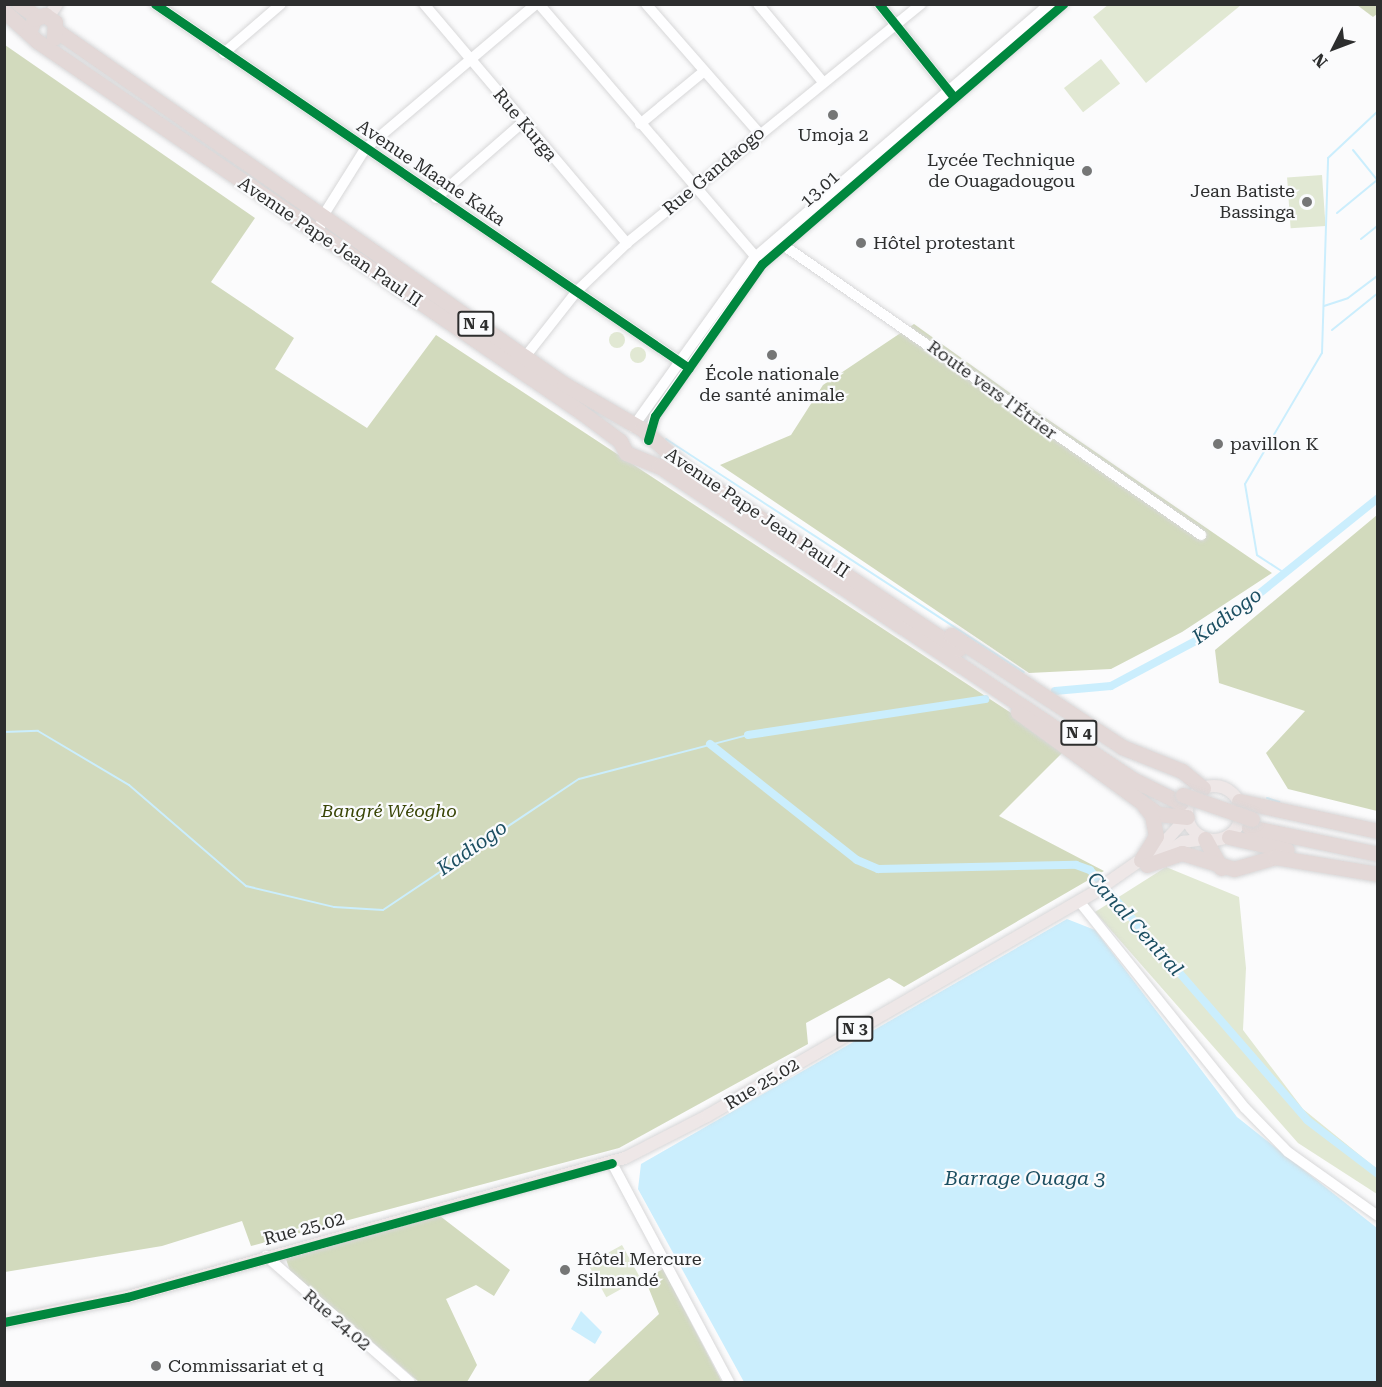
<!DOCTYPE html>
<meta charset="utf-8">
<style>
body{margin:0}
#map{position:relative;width:1382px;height:1387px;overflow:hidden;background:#fbfbfc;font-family:"Roboto Serif",serif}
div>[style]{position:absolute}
.green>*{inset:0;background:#e1e8d3;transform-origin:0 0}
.round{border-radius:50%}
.forest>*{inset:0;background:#d2dabd}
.water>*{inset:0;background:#cbeefd}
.stream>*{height:2px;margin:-1px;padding:0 1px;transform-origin:1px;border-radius:1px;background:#cbeefd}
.canal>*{height:8px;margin:-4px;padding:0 4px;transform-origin:4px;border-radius:4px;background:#cbeefd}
.roads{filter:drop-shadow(0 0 2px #d7d7d8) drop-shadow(0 0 2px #d7d7d8)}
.minor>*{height:10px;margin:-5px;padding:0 5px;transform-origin:5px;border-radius:5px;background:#fefeff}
.major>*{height:12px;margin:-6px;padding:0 6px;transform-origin:6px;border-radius:6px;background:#eee7e7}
.major>.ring{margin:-6px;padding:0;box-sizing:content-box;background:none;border:12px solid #eee7e7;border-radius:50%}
.highway>*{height:15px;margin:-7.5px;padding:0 7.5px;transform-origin:7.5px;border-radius:7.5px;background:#e3d8d7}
.bridges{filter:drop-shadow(0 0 2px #d8d8d9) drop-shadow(0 0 2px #d8d8d9)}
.highway-bridge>*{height:15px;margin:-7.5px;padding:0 7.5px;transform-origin:7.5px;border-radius:7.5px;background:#e3d8d7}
.cycleway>*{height:9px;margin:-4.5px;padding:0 4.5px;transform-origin:4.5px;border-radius:4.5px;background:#00873e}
.dots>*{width:16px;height:16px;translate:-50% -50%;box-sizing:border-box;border:3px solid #fafbfd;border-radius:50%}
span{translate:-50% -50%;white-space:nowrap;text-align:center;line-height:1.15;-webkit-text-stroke:4.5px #fafbfd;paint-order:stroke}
.shield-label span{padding:2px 4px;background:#fafbfd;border:2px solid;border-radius:4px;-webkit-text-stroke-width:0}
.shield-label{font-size:16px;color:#2d2e2e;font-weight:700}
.street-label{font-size:18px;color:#2d2e2e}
.poi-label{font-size:18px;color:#2d2e2e}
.right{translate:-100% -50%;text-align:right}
.left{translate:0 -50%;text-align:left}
.park-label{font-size:18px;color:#384405;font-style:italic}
.water-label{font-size:20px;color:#1c4f62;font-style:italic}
.frame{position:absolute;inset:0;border:6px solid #2d2e2e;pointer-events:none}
.north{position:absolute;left:1304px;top:18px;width:60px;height:60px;-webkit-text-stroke:4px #fafbfd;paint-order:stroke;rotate:228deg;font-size:16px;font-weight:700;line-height:24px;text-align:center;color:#2d2e2e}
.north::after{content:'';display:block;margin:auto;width:21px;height:27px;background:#2d2e2e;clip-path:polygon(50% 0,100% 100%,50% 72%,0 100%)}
</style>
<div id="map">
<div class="green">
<div style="clip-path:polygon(1109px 4px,1241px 4px,1241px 5px,1146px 83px,1093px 17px)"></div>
<div style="left:1101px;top:59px;width:31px;height:47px;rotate:52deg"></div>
<div style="left:1322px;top:175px;width:51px;height:35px;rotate:86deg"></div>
<div class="round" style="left:609px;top:332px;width:16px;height:16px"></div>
<div class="round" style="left:630px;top:347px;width:16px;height:16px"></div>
<div style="clip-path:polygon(1166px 867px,1239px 897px,1246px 968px,1243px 1030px,1303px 1109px,1377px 1169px,1377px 1194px,1298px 1143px,1095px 912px)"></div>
<div style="left:622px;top:1245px;width:38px;height:39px;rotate:61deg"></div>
</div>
<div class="forest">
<div style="clip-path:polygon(1357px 5px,1377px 5px,1377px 14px,1373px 17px)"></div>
<div style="clip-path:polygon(5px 45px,255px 218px,211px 282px,294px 338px,275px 369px,367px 428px,436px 335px,1066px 749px,999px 816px,1104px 871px,904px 987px,889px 978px,806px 1023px,808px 1044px,619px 1148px,251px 1246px,242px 1221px,162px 1246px,5px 1272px)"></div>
<div style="clip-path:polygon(914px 324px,1021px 401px,1272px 573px,1182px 632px,1111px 669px,1029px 673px,720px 465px,791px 435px,823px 385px)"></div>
<div style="clip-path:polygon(1377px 515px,1377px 811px,1288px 789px,1266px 753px,1305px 711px,1219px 683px,1215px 650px)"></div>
<div style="clip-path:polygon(440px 1216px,510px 1270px,494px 1296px,476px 1285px,446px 1299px,477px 1365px,467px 1382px,419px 1382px,290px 1271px,285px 1256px)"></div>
<div style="clip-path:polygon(663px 1269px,722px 1382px,587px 1382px,659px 1314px,645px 1279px)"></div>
</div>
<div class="water">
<div style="clip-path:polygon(1067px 919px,1095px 930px,1237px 1117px,1377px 1228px,1377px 1382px,744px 1382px,638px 1189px,641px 1164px)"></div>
<div style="clip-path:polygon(581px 1311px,602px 1332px,595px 1344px,571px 1329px)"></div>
</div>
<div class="stream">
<div style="left:1353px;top:150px;width:38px;rotate:51deg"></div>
<div style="left:1337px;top:213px;width:52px;rotate:-39.5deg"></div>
<div style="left:1361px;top:239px;width:22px;rotate:-39deg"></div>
<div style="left:1324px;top:306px;width:25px;rotate:-18deg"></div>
<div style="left:1348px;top:298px;width:38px;rotate:-37deg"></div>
<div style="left:1332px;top:330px;width:59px;rotate:-38.8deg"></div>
<div style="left:666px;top:439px;width:427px;rotate:33.1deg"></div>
<div style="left:1283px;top:572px;width:31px;rotate:-147deg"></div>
<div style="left:1257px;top:555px;width:72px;rotate:-99.6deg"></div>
<div style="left:1245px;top:484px;width:152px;rotate:-59.6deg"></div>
<div style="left:1322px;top:353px;width:195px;rotate:-88.2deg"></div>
<div style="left:1328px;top:158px;width:69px;rotate:-43.2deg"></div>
<div style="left:4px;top:732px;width:34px;rotate:-2deg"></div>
<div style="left:38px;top:731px;width:106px;rotate:30.7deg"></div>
<div style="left:129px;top:785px;width:155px;rotate:40.8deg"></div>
<div style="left:246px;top:886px;width:90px;rotate:13.4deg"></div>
<div style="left:334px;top:907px;width:49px;rotate:3.5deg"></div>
<div style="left:383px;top:910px;width:236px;rotate:-33.8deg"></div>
<div style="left:579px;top:779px;width:175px;rotate:-14.6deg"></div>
<div style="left:1267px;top:798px;width:13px;rotate:18deg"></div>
</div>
<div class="canal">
<div style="left:1055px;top:691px;width:56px;rotate:-5.1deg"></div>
<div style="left:1111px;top:686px;width:111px;rotate:-28deg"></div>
<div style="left:1209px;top:634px;width:217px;rotate:-38.8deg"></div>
<div style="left:748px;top:735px;width:240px;rotate:-8.6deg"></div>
<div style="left:710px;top:744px;width:187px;rotate:38.3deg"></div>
<div style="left:857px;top:860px;width:23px;rotate:23deg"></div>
<div style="left:878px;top:869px;width:198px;rotate:-1.2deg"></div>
<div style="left:1076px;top:865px;width:15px;rotate:20deg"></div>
<div style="left:1090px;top:870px;width:331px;rotate:49deg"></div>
<div style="left:1307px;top:1120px;width:89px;rotate:37.3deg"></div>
</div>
<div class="roads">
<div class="minor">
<div style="left:155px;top:4px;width:646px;rotate:34.28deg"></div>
<div style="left:424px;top:4px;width:314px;rotate:49.7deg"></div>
<div style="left:539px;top:4px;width:340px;rotate:49.4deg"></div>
<div style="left:646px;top:4px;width:170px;rotate:48.8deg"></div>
<div style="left:758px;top:4px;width:102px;rotate:50.2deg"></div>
<div style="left:879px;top:4px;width:118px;rotate:51.2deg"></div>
<div style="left:224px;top:53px;width:75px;rotate:-40.7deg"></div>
<div style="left:640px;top:124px;width:82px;rotate:-39.5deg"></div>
<div style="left:436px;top:198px;width:114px;rotate:-41.1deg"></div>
<div style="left:318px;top:234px;width:19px;rotate:-74deg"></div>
<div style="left:323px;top:216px;width:79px;rotate:-57.9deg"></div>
<div style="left:365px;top:149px;width:224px;rotate:-40.3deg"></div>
<div style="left:783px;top:245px;width:509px;rotate:34.75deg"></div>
<div style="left:525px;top:357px;width:84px;rotate:-51.8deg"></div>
<div style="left:577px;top:291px;width:69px;rotate:-43.8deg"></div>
<div style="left:627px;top:243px;width:379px;rotate:-39.1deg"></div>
<div style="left:633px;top:427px;width:208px;rotate:-54.4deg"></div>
<div style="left:754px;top:258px;width:389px;rotate:-40.7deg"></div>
<div style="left:648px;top:440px;width:25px;rotate:-74deg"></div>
<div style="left:655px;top:416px;width:186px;rotate:-54.9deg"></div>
<div style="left:762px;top:264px;width:398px;rotate:-40.8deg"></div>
<div style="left:1079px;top:901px;width:265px;rotate:51.3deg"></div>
<div style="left:1245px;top:1108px;width:62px;rotate:45.7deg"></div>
<div style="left:1288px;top:1152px;width:110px;rotate:35.4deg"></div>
<div style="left:612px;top:1163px;width:248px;rotate:61.9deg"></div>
<div style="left:266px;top:1256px;width:191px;rotate:41.2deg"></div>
</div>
<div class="major">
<div style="left:49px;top:16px;width:14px;rotate:-56deg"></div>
<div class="ring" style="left:1187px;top:786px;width:42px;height:42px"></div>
<div style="left:1158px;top:858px;width:30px;rotate:-33deg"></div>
<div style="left:1183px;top:842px;width:21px;rotate:-8deg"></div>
<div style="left:4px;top:1322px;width:126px;rotate:-11.5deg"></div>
<div style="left:127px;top:1297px;width:517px;rotate:-15.6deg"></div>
<div style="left:625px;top:1158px;width:92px;rotate:-27.1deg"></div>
<div style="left:707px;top:1116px;width:449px;rotate:-30deg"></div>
<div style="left:1096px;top:891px;width:80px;rotate:-34.9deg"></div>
<div style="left:1162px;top:845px;width:38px;rotate:-48deg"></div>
</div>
<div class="highway">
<div style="left:19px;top:4px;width:22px;rotate:36deg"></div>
<div style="left:4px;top:11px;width:45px;rotate:42.3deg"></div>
<div style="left:37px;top:41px;width:658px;rotate:34.29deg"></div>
<div style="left:581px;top:412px;width:49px;rotate:36.6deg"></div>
<div style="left:620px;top:441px;width:13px;rotate:63deg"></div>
<div style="left:626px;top:453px;width:35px;rotate:22deg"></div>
<div style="left:659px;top:466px;width:569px;rotate:33.47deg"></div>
<div style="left:1134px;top:780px;width:52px;rotate:26.1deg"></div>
<div style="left:57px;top:31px;width:618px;rotate:34.85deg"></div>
<div style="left:564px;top:384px;width:90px;rotate:30deg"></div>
<div style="left:642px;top:429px;width:63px;rotate:41.8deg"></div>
<div style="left:689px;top:471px;width:323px;rotate:33.5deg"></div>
<div style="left:29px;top:33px;width:15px;rotate:-70deg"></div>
<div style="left:34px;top:19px;width:12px;rotate:-20deg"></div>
<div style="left:45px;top:15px;width:12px;rotate:35deg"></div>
<div style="left:55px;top:22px;width:16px;rotate:94deg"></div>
<div style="left:951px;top:635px;width:204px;rotate:33.2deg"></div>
<div style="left:1122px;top:747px;width:65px;rotate:21.8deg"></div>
<div style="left:1182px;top:771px;width:27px;rotate:39deg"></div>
<div style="left:1018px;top:712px;width:173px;rotate:36.1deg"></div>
<div style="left:1158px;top:814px;width:29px;rotate:6deg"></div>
<div style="left:1239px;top:801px;width:142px;rotate:12.2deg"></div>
<div style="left:1249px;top:827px;width:132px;rotate:11.8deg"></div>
<div style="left:1229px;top:837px;width:59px;rotate:12.6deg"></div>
<div style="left:1205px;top:839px;width:33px;rotate:61deg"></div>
<div style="left:1141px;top:860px;width:28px;rotate:-58deg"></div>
<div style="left:1156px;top:836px;width:21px;rotate:-101deg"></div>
<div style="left:1152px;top:815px;width:11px;rotate:-131deg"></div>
<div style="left:1147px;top:865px;width:37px;rotate:-19deg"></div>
<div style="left:1182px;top:853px;width:54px;rotate:17.1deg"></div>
<div style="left:1234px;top:869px;width:43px;rotate:-16.3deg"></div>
<div style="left:1275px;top:857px;width:104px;rotate:9.4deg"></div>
</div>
</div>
<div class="bridges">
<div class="highway-bridge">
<div style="left:1183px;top:795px;width:73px;rotate:19.2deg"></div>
</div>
</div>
<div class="cycleway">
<div style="left:155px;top:4px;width:646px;rotate:34.28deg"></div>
<div style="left:879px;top:4px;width:118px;rotate:51.2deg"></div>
<div style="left:648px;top:440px;width:25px;rotate:-74deg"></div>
<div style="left:655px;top:416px;width:186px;rotate:-54.9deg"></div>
<div style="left:762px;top:264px;width:398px;rotate:-40.8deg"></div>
<div style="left:4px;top:1322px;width:126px;rotate:-11.5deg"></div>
<div style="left:127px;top:1297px;width:503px;rotate:-15.44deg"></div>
</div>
<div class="dots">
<div style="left:833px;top:115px;background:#757676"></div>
<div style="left:1087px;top:171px;background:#757676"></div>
<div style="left:1307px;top:202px;background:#757676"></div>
<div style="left:861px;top:243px;background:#757676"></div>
<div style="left:772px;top:355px;background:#757676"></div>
<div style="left:1218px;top:444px;background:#757676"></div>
<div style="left:565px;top:1270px;background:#757676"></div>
<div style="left:156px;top:1366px;background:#757676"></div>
</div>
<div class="shield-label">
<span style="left:476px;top:324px">N 4</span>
<span style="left:1079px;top:733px">N 4</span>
<span style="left:855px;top:1029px">N 3</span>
</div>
<div class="street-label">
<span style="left:525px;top:125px;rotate:50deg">Rue Kurga</span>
<span style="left:714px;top:171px;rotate:-40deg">Rue Gandaogo</span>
<span style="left:431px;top:173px;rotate:34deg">Avenue Maane Kaka</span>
<span style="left:820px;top:189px;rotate:-42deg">13.01</span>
<span style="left:330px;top:242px;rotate:34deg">Avenue Pape Jean Paul II</span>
<span style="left:992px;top:390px;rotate:36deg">Route vers l'Étrier</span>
<span style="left:757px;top:513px;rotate:34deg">Avenue Pape Jean Paul II</span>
<span style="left:762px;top:1084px;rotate:-31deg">Rue 25.02</span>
<span style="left:304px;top:1229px;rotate:-15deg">Rue 25.02</span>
<span style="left:337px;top:1320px;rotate:41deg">Rue 24.02</span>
</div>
<div class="poi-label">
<span style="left:833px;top:135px">Umoja 2</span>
<span class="right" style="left:1075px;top:171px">Lycée Technique<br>de Ouagadougou</span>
<span class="right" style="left:1295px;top:202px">Jean Batiste<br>Bassinga</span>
<span class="left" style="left:873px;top:243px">Hôtel protestant</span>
<span style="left:772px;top:385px">École nationale<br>de santé animale</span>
<span class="left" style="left:1230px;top:444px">pavillon K</span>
<span class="left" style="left:577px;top:1270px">Hôtel Mercure<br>Silmandé</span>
<span class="left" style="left:168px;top:1366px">Commissariat et q</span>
</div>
<div class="park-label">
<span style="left:389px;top:811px">Bangré Wéogho</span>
</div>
<div class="water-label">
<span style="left:1227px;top:616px;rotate:-36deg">Kadiogo</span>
<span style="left:472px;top:848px;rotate:-35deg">Kadiogo</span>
<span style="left:1135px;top:924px;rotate:48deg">Canal Central</span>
<span style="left:1025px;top:1178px">Barrage Ouaga 3</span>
</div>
<div class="frame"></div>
<div class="north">N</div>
</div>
